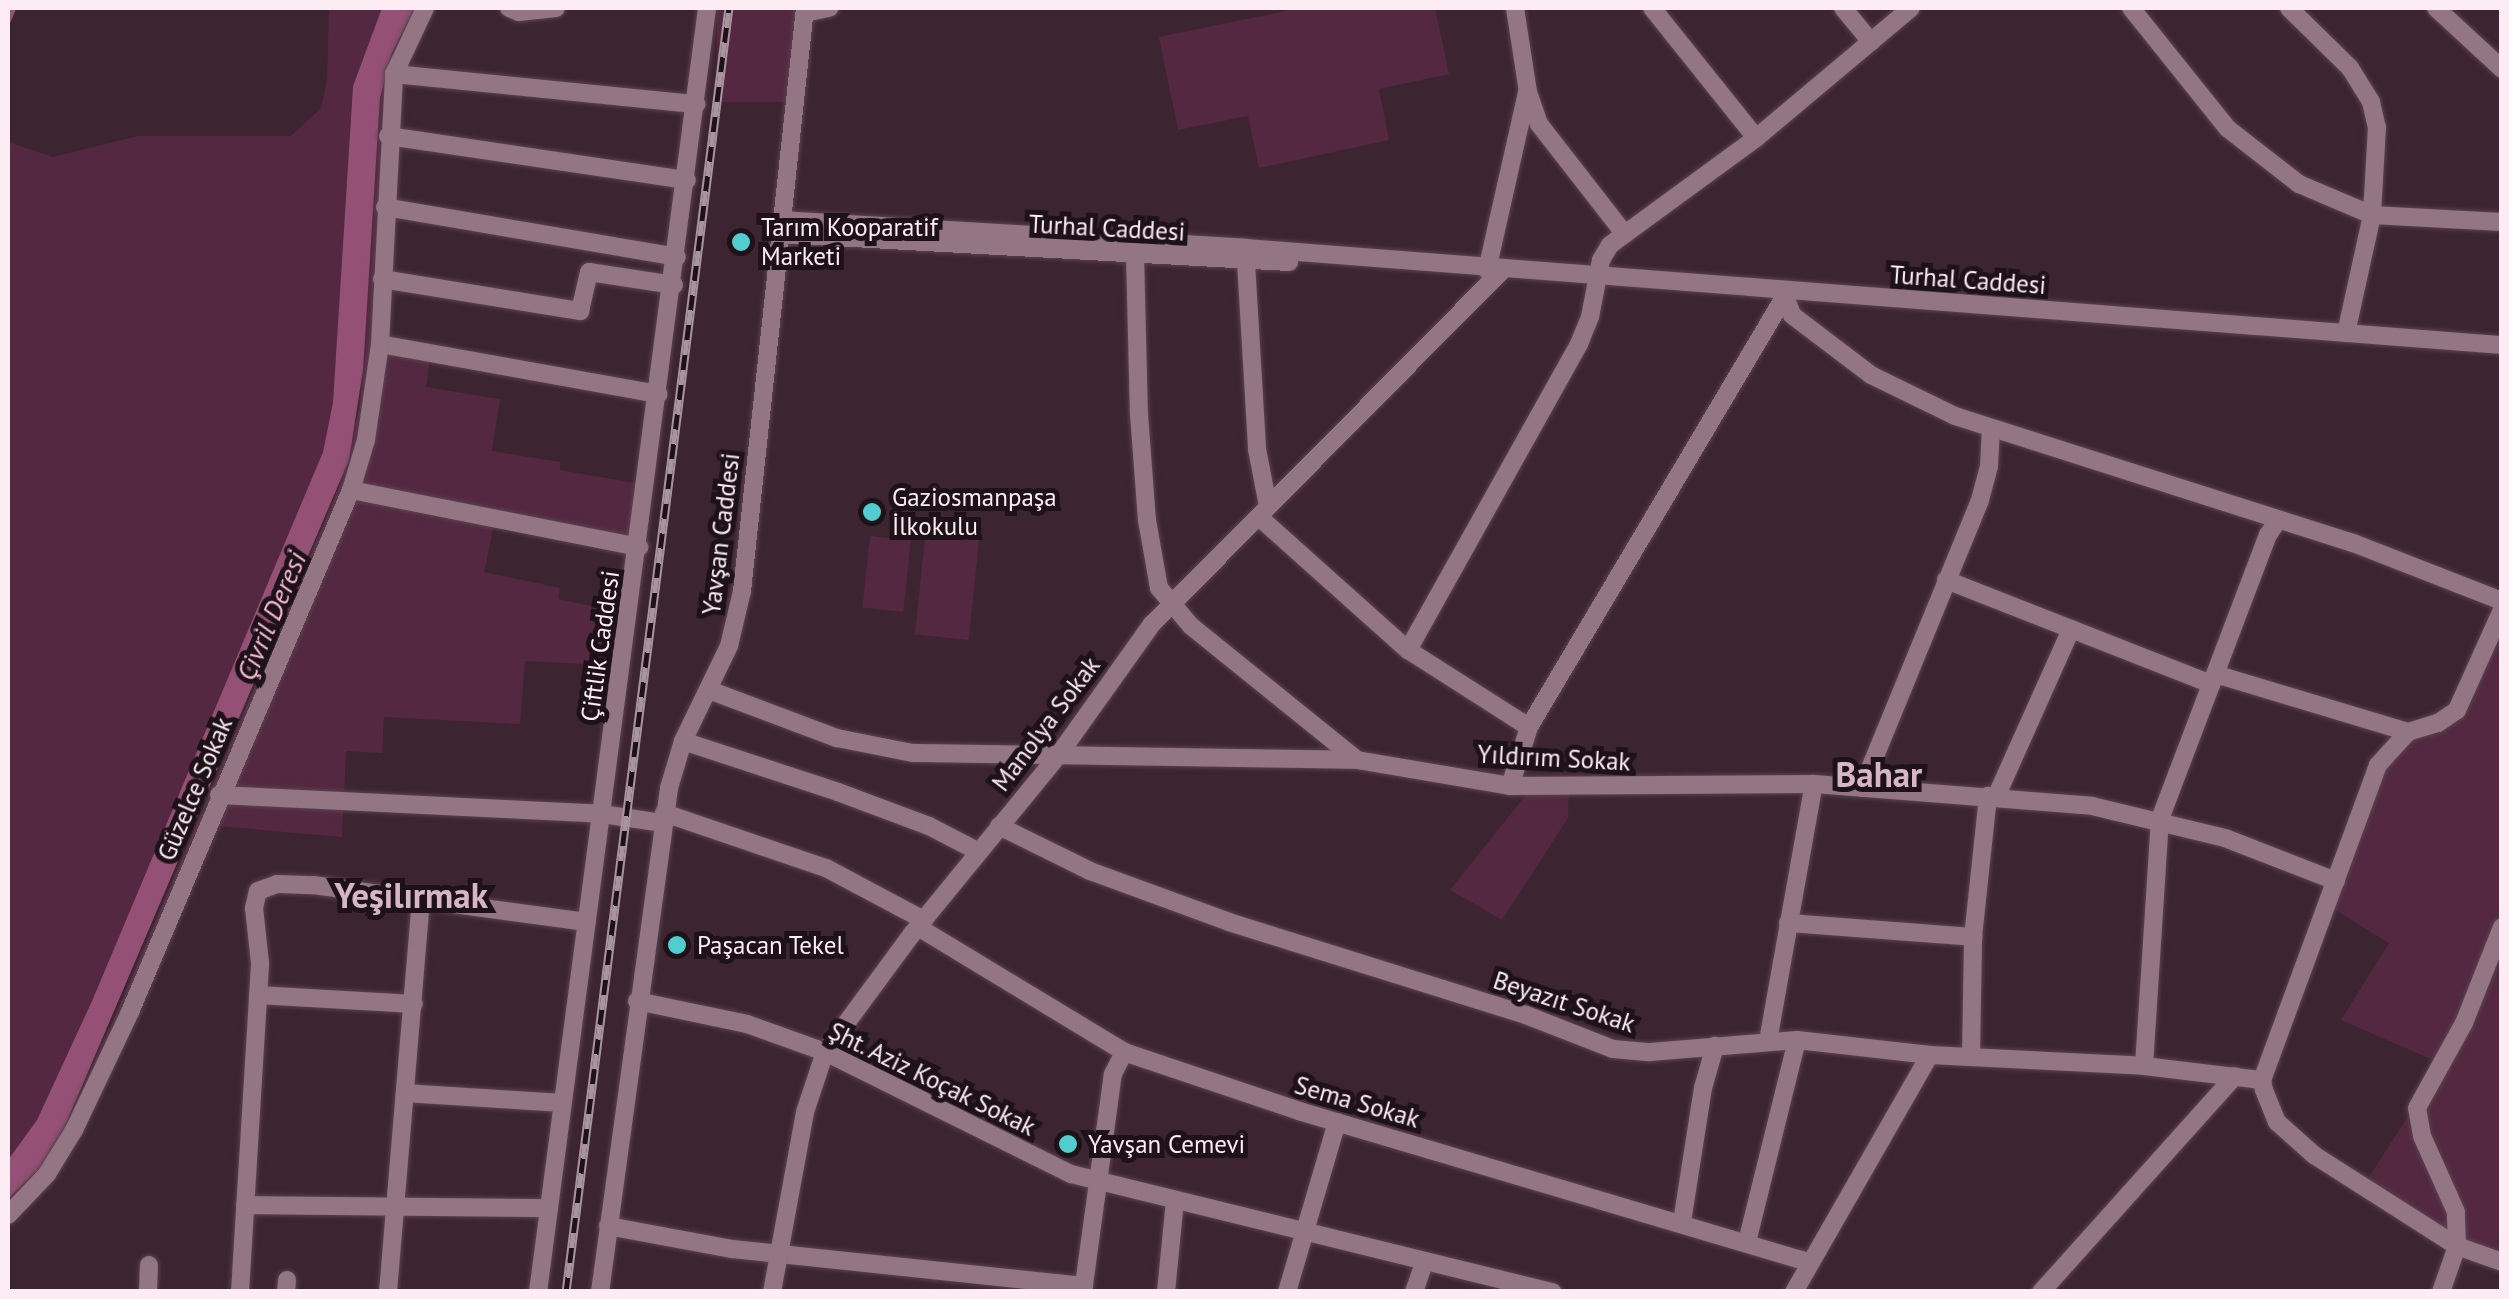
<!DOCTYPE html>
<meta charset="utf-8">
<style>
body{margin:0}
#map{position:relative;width:2509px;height:1299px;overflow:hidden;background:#3d2431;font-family:"PT Sans",sans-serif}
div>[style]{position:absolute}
.green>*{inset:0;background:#542840;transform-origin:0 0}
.water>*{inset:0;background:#955076}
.stream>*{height:5px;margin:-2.5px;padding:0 2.5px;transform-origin:2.5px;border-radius:2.5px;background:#955076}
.roads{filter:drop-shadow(0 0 2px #58434e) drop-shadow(0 0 2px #58434e)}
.minor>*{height:18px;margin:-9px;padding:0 9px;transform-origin:9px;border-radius:9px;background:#937584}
.rail>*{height:9px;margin-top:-4.5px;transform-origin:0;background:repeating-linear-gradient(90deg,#1d1217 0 15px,#a9949e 0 30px);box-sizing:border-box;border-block:2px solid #a9949e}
.dots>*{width:28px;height:28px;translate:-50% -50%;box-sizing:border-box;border:5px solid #1d1217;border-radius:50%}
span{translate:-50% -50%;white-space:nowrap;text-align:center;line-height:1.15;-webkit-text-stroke:10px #1d1217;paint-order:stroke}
.poi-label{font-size:25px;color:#feecf4}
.left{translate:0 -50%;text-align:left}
.street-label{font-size:25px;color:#feecf4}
.water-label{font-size:28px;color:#f5b9d8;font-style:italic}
.district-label{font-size:35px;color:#d6b5c5;font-weight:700}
.frame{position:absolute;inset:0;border:10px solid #feecf4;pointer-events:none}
</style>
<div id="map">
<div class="green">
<div style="clip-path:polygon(329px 8px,382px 8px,353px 86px,333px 402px,323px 452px,92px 1001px,37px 1120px,8px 1160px,8px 142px,53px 157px,138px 136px,291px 136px,321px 108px,327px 81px)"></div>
<div style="clip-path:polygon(415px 8px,425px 8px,405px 44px,380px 343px,431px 353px,426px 387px,500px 399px,492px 451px,560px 462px,560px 470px,647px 485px,639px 547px,495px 519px,484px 572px,560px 588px,558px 599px,630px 614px,623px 666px,525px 661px,520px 724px,384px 717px,382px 753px,346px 751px,342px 837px,207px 825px,74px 1130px,8px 1225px,8px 1199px,40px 1168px,65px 1126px,117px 1012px,339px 487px,360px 405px,380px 98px,392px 53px)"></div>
<div style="left:717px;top:8px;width:88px;height:94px"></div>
<div style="clip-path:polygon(1300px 8px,1435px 8px,1449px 74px,1379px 89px,1389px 140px,1259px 168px,1248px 116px,1178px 130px,1159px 37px)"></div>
<div style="left:926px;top:529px;width:54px;height:106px;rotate:6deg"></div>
<div style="left:870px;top:536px;width:41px;height:72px;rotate:6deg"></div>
<div style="clip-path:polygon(2501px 610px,2501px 1262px,2363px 1186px,2442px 1064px,2341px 1020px,2389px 943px,2327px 905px,2387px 752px,2448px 718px)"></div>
<div style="clip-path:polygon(1533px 786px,1569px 787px,1568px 818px,1502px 920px,1450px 890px)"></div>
</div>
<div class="water">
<div style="clip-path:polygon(382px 8px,415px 8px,392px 53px,380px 98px,363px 370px,349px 460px,65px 1126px,40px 1168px,8px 1199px,8px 1160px,37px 1120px,92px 1001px,323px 452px,333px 402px,353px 86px)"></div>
</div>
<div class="stream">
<div style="left:8px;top:20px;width:13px;rotate:-67deg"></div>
</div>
<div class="roads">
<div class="minor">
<div style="left:509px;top:8px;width:11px;rotate:22deg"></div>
<div style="left:519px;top:12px;width:37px;rotate:-6deg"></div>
<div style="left:1515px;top:8px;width:85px;rotate:81.2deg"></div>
<div style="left:1528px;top:92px;width:34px;rotate:71deg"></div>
<div style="left:1539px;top:124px;width:138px;rotate:52.1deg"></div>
<div style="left:1652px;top:8px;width:166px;rotate:51.3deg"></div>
<div style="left:1843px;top:8px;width:44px;rotate:50.5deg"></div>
<div style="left:2131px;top:8px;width:154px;rotate:51.3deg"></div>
<div style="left:2227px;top:128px;width:91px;rotate:37.9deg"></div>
<div style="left:2299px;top:184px;width:79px;rotate:23deg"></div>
<div style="left:2372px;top:215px;width:130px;rotate:3.1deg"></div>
<div style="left:2289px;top:8px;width:86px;rotate:44.5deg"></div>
<div style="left:2350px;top:68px;width:40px;rotate:58deg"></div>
<div style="left:2371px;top:102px;width:26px;rotate:77deg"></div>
<div style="left:2377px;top:127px;width:88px;rotate:93.3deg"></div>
<div style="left:2372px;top:215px;width:121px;rotate:102.4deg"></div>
<div style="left:2436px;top:8px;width:90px;rotate:42.7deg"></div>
<div style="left:805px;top:13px;width:25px;rotate:-12deg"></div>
<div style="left:394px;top:74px;width:304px;rotate:5.7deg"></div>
<div style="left:388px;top:136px;width:302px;rotate:8.4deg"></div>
<div style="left:385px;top:207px;width:296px;rotate:9.7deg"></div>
<div style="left:781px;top:220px;width:466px;rotate:3.4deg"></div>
<div style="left:1246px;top:248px;width:1260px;rotate:4.42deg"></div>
<div style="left:780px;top:234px;width:510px;rotate:3.15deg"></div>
<div style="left:1135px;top:254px;width:160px;rotate:88.6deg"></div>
<div style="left:1139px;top:414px;width:106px;rotate:85.7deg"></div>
<div style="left:1147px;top:520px;width:69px;rotate:80deg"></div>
<div style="left:1159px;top:588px;width:50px;rotate:49.9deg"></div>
<div style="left:1191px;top:626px;width:213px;rotate:38.9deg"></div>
<div style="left:1246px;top:262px;width:187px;rotate:86.6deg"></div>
<div style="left:1257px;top:449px;width:58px;rotate:79.1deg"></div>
<div style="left:1487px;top:270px;width:181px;rotate:-77.3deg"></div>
<div style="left:382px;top:279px;width:201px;rotate:9.2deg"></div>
<div style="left:580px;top:311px;width:40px;rotate:-77deg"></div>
<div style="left:589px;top:272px;width:86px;rotate:8.7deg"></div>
<div style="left:1783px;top:291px;width:26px;rotate:69deg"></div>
<div style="left:1792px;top:315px;width:99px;rotate:37.2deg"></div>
<div style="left:1871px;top:375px;width:93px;rotate:26deg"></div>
<div style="left:1955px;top:416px;width:418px;rotate:17.7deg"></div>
<div style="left:2353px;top:543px;width:160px;rotate:21.3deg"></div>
<div style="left:380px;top:344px;width:283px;rotate:10.2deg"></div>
<div style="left:351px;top:490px;width:294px;rotate:11.2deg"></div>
<div style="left:1259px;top:517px;width:200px;rotate:41.8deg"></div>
<div style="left:1408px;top:650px;width:143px;rotate:32.5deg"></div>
<div style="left:1946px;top:580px;width:285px;rotate:21.4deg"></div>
<div style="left:1408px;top:650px;width:351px;rotate:-60.8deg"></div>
<div style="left:1579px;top:344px;width:29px;rotate:-68deg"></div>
<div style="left:1590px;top:317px;width:58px;rotate:-79.1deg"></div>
<div style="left:1601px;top:260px;width:17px;rotate:-59deg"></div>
<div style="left:1610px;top:245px;width:181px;rotate:-36.2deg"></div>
<div style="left:1756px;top:138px;width:202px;rotate:-40deg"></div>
<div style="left:2215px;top:674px;width:202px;rotate:16.7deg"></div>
<div style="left:2408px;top:732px;width:31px;rotate:-17deg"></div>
<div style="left:2438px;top:723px;width:23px;rotate:-34deg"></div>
<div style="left:2457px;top:710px;width:110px;rotate:-65.8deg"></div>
<div style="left:709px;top:690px;width:137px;rotate:20.6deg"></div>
<div style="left:837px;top:738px;width:77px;rotate:11.2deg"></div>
<div style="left:913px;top:753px;width:444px;rotate:0.9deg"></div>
<div style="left:1357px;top:760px;width:155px;rotate:9.6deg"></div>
<div style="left:1510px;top:786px;width:304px;rotate:-0.4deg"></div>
<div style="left:1814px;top:784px;width:279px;rotate:4.5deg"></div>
<div style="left:2092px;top:806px;width:137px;rotate:13.5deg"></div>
<div style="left:2225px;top:838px;width:119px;rotate:21.2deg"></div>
<div style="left:2408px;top:732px;width:45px;rotate:132.3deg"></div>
<div style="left:2378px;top:765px;width:336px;rotate:110.2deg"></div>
<div style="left:2262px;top:1080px;width:10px;rotate:79deg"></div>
<div style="left:2264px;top:1090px;width:35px;rotate:68deg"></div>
<div style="left:2277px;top:1122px;width:50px;rotate:41.7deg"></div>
<div style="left:2314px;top:1155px;width:169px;rotate:32.5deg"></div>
<div style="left:2457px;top:1246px;width:48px;rotate:19.6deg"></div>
<div style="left:683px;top:741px;width:163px;rotate:18.2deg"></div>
<div style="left:838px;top:792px;width:97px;rotate:20.5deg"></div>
<div style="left:929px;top:826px;width:56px;rotate:27.5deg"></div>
<div style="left:1510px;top:786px;width:62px;rotate:-72.1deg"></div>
<div style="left:1529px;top:727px;width:498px;rotate:-59.3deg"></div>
<div style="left:1862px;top:788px;width:311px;rotate:-67.7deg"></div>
<div style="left:1980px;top:500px;width:35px;rotate:-75deg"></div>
<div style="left:1989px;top:466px;width:37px;rotate:-87deg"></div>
<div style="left:219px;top:795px;width:383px;rotate:2.8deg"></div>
<div style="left:602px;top:814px;width:62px;rotate:8.4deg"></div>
<div style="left:1996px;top:797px;width:184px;rotate:-65.9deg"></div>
<div style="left:664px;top:813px;width:171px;rotate:18.8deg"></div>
<div style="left:826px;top:868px;width:111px;rotate:28deg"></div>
<div style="left:999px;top:826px;width:102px;rotate:26.3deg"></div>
<div style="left:1090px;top:871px;width:148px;rotate:20.1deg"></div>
<div style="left:1229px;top:922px;width:311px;rotate:17.4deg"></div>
<div style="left:1526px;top:1015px;width:93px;rotate:21.3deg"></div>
<div style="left:1613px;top:1049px;width:37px;rotate:5deg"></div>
<div style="left:1650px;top:1052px;width:147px;rotate:-4.7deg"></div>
<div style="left:1797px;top:1040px;width:134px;rotate:6.4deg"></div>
<div style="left:1930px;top:1055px;width:214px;rotate:2.9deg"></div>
<div style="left:2144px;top:1066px;width:119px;rotate:6.8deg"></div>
<div style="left:1788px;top:923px;width:186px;rotate:4.3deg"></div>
<div style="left:918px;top:927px;width:241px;rotate:31.2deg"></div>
<div style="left:1124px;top:1052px;width:185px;rotate:18.6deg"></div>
<div style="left:1299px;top:1111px;width:531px;rotate:16.52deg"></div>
<div style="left:258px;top:995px;width:156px;rotate:3.3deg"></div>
<div style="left:637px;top:1001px;width:112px;rotate:11.8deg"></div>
<div style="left:747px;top:1024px;width:83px;rotate:19.7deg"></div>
<div style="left:825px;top:1052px;width:275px;rotate:26.4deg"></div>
<div style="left:1071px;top:1174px;width:496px;rotate:13.8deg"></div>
<div style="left:1768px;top:1041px;width:261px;rotate:-79.9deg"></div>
<div style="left:1971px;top:1056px;width:119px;rotate:-89deg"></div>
<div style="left:1973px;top:937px;width:142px;rotate:-83.9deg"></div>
<div style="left:2144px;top:1066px;width:248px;rotate:-86.3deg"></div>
<div style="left:2160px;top:819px;width:304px;rotate:-69.2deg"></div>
<div style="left:2268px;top:535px;width:18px;rotate:-56deg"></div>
<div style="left:405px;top:1093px;width:157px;rotate:3.6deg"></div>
<div style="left:245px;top:1205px;width:304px;rotate:0.6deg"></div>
<div style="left:8px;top:1215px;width:57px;rotate:-46.4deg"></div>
<div style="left:47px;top:1174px;width:52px;rotate:-58.5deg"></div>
<div style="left:74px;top:1130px;width:131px;rotate:-64.6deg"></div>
<div style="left:130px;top:1012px;width:567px;rotate:-67.05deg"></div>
<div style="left:351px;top:490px;width:52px;rotate:-73.3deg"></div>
<div style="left:366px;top:440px;width:97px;rotate:-81.7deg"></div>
<div style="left:380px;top:344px;width:270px;rotate:-87deg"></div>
<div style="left:394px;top:74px;width:73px;rotate:-64.8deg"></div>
<div style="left:1682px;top:1222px;width:136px;rotate:-81.1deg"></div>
<div style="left:1703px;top:1088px;width:44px;rotate:-74.1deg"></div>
<div style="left:608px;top:1226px;width:126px;rotate:10.5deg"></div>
<div style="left:732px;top:1249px;width:354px;rotate:6deg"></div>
<div style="left:1747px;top:1242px;width:208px;rotate:-76.1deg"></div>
<div style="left:148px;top:1292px;width:27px;rotate:-88deg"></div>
<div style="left:240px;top:1292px;width:330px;rotate:-86.5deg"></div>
<div style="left:260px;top:963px;width:55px;rotate:-96.2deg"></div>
<div style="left:254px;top:908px;width:17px;rotate:-77deg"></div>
<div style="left:258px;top:891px;width:20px;rotate:-20deg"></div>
<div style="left:277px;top:884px;width:36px;rotate:2deg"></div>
<div style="left:313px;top:885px;width:276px;rotate:7.7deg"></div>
<div style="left:286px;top:1292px;width:12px;rotate:-85deg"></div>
<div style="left:388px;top:1292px;width:394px;rotate:-85.2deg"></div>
<div style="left:538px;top:1292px;width:1295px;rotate:-82.5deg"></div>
<div style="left:600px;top:1292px;width:509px;rotate:-82.2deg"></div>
<div style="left:669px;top:788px;width:49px;rotate:-73.4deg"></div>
<div style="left:683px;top:741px;width:106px;rotate:-64.2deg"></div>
<div style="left:729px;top:646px;width:57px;rotate:-76.7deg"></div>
<div style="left:742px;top:591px;width:586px;rotate:-83.83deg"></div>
<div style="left:772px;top:1292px;width:183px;rotate:-79.6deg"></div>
<div style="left:805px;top:1112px;width:63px;rotate:-71.6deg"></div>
<div style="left:825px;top:1052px;width:147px;rotate:-53.6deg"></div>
<div style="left:912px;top:934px;width:234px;rotate:-50.7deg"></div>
<div style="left:1060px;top:753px;width:158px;rotate:-54.5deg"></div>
<div style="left:1152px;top:624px;width:498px;rotate:-45.3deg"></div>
<div style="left:1083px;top:1292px;width:220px;rotate:-82.2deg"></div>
<div style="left:1113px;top:1074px;width:25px;rotate:-63deg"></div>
<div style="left:1166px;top:1292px;width:91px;rotate:-84.4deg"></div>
<div style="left:1287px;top:1292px;width:177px;rotate:-73.6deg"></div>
<div style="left:1414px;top:1292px;width:31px;rotate:-71deg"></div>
<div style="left:1794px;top:1292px;width:273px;rotate:-60.2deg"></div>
<div style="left:2041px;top:1292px;width:290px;rotate:-48.1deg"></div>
<div style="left:2441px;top:1292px;width:49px;rotate:-70.8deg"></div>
<div style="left:2457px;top:1246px;width:34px;rotate:-92deg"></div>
<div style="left:2456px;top:1212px;width:83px;rotate:-114.1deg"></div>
<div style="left:2422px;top:1136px;width:28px;rotate:-100deg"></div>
<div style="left:2417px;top:1108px;width:97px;rotate:-61.1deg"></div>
<div style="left:2464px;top:1023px;width:103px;rotate:-68.4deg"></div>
</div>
</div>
<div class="rail">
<div style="left:566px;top:1292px;width:1294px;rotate:-82.77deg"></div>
</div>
<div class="dots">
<div style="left:741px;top:242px;background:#52cdcf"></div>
<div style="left:872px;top:512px;background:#52cdcf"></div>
<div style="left:677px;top:945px;background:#52cdcf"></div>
<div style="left:1068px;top:1144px;background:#52cdcf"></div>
</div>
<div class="poi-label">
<span class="left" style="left:761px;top:242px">Tarım Kooparatif<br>Marketi</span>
<span class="left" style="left:892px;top:512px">Gaziosmanpaşa<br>İlkokulu</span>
<span class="left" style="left:697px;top:945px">Paşacan Tekel</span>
<span class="left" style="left:1088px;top:1144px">Yavşan Cemevi</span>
</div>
<div class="street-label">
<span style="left:1107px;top:228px;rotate:3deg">Turhal Caddesi</span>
<span style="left:1968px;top:280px;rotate:4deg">Turhal Caddesi</span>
<span style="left:721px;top:534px;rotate:-83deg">Yavşan Caddesi</span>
<span style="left:600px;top:646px;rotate:-82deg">Çiftlik Caddesi</span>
<span style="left:1046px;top:724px;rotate:-53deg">Manolya Sokak</span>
<span style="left:1554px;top:758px;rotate:3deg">Yıldırım Sokak</span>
<span style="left:195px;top:789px;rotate:-67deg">Güzelce Sokak</span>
<span style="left:1564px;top:1002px;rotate:18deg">Beyazıt Sokak</span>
<span style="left:932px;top:1079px;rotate:26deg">Şht. Aziz Koçak Sokak</span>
<span style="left:1357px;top:1102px;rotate:16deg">Sema Sokak</span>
</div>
<div class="water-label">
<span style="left:271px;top:616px;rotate:-67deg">Çivril Deresi</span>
</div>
<div class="district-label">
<span style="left:1879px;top:774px">Bahar</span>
<span style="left:411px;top:895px">Yeşilırmak</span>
</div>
<div class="frame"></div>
</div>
